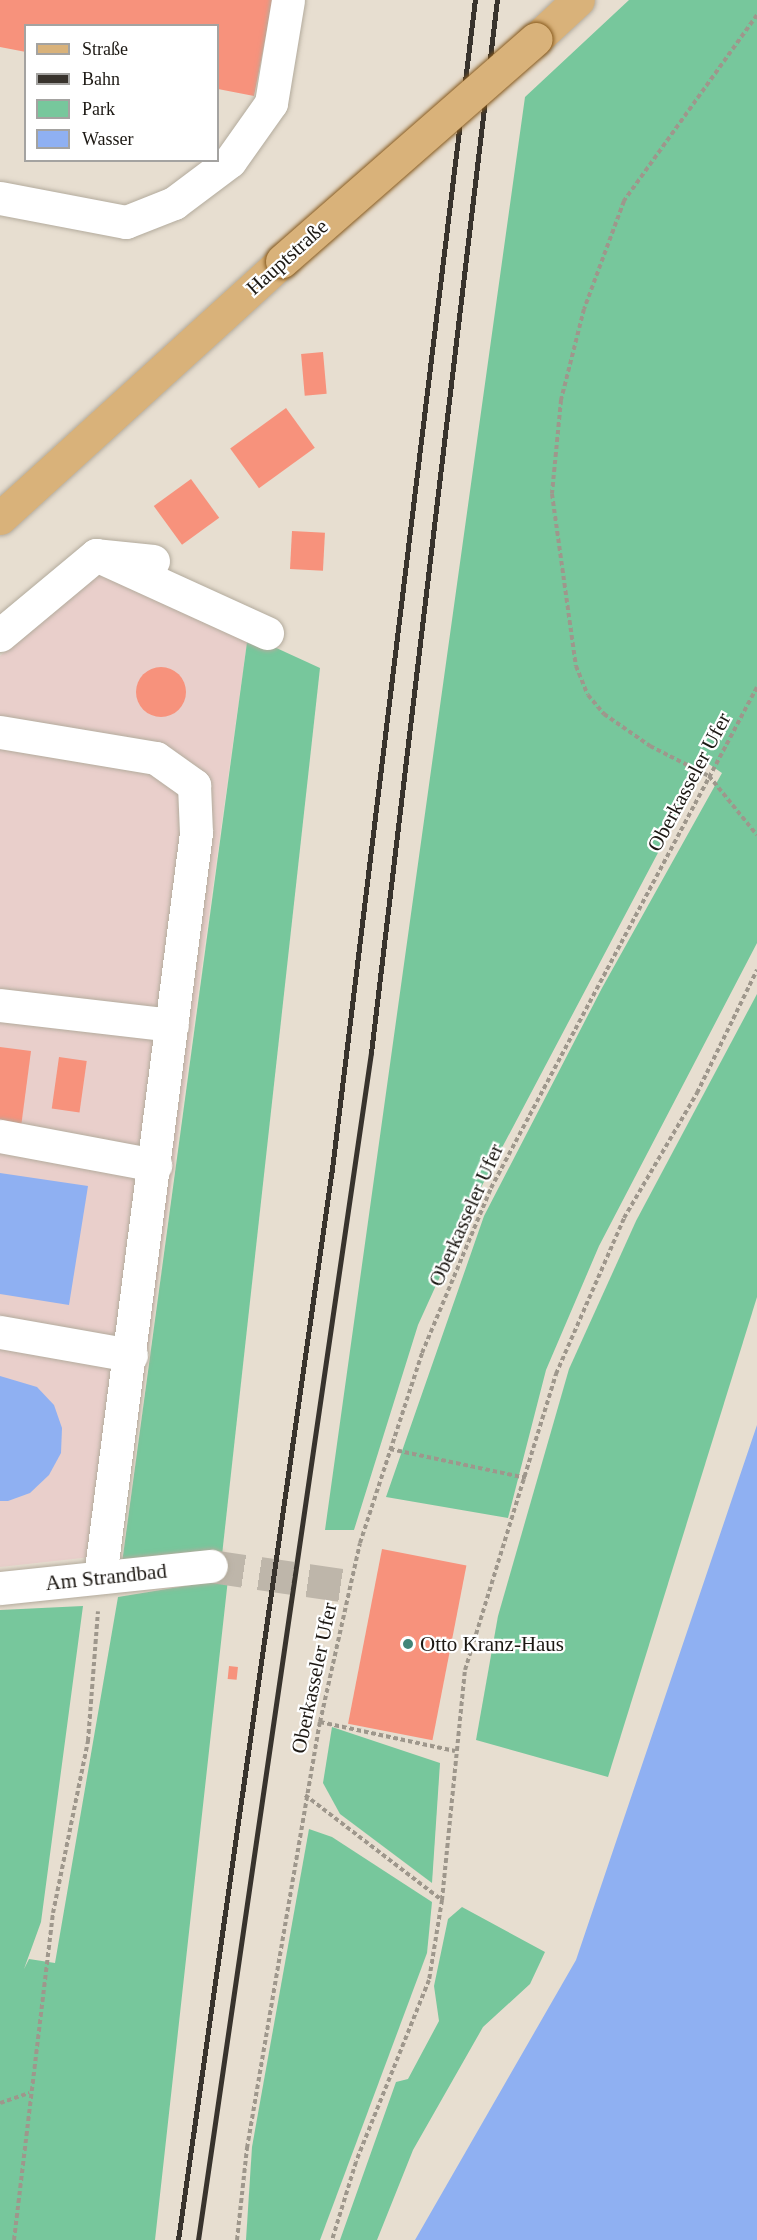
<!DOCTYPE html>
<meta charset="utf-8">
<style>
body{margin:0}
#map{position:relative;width:757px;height:2240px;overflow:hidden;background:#e7ded0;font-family:Georgia,serif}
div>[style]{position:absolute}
.industrial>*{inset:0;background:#e9cfcb}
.green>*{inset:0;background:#77c79c}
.water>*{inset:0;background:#8fb0f2}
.building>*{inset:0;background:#f7927c;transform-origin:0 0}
.round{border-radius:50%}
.minor-tunnel>*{height:33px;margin-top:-16.5px;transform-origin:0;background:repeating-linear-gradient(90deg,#beb6aa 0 33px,transparent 0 49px)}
.path>*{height:4px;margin-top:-2px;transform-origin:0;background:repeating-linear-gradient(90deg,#9e978c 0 4.5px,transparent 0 7.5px)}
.roads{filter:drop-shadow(0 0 2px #b3ab9d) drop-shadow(0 0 2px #b3ab9d)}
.minor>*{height:33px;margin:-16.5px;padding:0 16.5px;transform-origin:16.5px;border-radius:16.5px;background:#fff}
.major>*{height:33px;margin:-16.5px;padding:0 16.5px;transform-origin:16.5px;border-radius:16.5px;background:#d9b27a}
.rail>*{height:4.5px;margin:-2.25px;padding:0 2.25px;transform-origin:2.25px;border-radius:2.25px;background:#38332d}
.bridges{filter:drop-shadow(0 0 2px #875a1d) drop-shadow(0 0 2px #875a1d)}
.major-bridge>*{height:33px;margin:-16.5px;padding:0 16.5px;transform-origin:16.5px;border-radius:16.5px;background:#d9b27a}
.dots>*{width:16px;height:16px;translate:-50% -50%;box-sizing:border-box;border:3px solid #fff;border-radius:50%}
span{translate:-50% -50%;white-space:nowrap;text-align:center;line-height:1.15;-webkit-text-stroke:4.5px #fff;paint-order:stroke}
.street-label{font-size:21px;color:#1c1813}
.poi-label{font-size:21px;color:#1c1813}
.left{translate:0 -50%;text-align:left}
.legend{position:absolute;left:24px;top:24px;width:195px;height:138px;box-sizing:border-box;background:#fff;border:2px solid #a4a3a1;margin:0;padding:8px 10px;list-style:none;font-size:18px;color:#1c1813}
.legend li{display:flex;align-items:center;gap:12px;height:30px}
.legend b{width:30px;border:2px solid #a4a3a1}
</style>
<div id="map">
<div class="industrial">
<div style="clip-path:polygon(98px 575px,248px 635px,125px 1515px,96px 1511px,91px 1557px,0 1567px,0 656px)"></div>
</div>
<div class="green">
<div style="clip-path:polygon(629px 0,757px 0,757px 943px,599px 1246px,546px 1370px,508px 1518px,386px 1497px,484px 1216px,602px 988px,722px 773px,706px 762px,477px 1195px,418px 1325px,354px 1530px,325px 1530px,525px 97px)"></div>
<div style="clip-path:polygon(248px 635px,320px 668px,222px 1555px,122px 1563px)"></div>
<div style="clip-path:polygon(757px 994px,757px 1297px,608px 1777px,476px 1740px,498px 1616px,569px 1369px,636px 1221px)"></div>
<div style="clip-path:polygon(228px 1579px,155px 2240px,0 2240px,0 1610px,83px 1606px,41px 1922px,24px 1969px,29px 1959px,55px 1963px,118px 1597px)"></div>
<div style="clip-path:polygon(332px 1727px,440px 1763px,432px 1883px,340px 1814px,323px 1783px)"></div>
<div style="clip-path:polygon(309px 1829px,332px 1837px,432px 1902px,427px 1953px,320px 2240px,246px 2240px,252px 2147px)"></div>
<div style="clip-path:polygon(462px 1907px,545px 1952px,530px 1984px,483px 2027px,413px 2150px,377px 2240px,340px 2240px,396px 2082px,408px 2079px,439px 2021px,434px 1986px,448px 1919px)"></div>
</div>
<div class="water">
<div style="clip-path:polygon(0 1173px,88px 1186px,69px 1305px,0 1294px)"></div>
<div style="clip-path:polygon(0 1376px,37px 1387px,54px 1405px,62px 1428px,61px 1453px,49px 1475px,30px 1493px,8px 1501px,0 1501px)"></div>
<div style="clip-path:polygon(757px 1425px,757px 2240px,415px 2240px,576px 1960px)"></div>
</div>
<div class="building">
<div style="clip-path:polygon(0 0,273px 0,254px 96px,218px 89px,218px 26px,26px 26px,26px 52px,0 47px)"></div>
<div style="left:323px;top:352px;width:42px;height:22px;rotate:85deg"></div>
<div style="left:286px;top:408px;width:49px;height:69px;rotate:54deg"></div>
<div style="left:191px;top:479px;width:48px;height:46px;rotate:54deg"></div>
<div style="left:292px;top:531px;width:33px;height:38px;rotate:3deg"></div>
<div class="round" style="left:136px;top:667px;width:50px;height:50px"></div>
<div style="clip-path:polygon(0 1047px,31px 1051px,21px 1127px,0 1124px)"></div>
<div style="left:59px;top:1057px;width:28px;height:52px;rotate:8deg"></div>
<div style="left:382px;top:1549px;width:86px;height:178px;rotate:11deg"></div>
<div style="left:229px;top:1666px;width:9px;height:13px;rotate:6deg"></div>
</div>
<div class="minor-tunnel">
<div style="left:211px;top:1566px;width:138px;rotate:8.3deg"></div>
</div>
<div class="path">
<div style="left:757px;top:15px;width:229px;rotate:125.6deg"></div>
<div style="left:624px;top:201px;width:115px;rotate:110.3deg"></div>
<div style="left:584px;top:309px;width:94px;rotate:104.2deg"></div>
<div style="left:561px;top:400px;width:94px;rotate:95.5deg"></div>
<div style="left:552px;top:494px;width:174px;rotate:82.1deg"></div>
<div style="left:576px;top:666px;width:31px;rotate:68deg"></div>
<div style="left:588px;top:695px;width:25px;rotate:50deg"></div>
<div style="left:604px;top:714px;width:56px;rotate:34.8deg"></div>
<div style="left:650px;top:746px;width:66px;rotate:27deg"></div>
<div style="left:709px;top:776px;width:76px;rotate:50.9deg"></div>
<div style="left:390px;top:1449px;width:139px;rotate:12deg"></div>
<div style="left:320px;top:1722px;width:138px;rotate:12.1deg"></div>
<div style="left:305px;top:1795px;width:173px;rotate:37.5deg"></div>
<div style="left:442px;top:1900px;width:81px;rotate:99.2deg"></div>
<div style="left:429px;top:1980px;width:196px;rotate:111.9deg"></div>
<div style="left:356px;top:2162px;width:82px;rotate:107.1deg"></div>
<div style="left:442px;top:1900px;width:231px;rotate:-84.3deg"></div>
<div style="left:465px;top:1670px;width:310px;rotate:-72.9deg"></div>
<div style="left:556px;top:1374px;width:170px;rotate:-66.4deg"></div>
<div style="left:624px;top:1218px;width:145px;rotate:-59.7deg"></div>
<div style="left:697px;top:1093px;width:137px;rotate:-64deg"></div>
<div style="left:0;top:2103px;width:31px;rotate:-19deg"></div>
<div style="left:14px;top:2240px;width:329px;rotate:-83.2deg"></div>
<div style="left:53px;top:1913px;width:176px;rotate:-78.5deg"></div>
<div style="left:88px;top:1741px;width:130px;rotate:-85.6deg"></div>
<div style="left:237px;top:2240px;width:93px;rotate:-83.8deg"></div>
<div style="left:247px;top:2148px;width:432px;rotate:-80.3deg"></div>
<div style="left:320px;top:1722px;width:183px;rotate:-77.4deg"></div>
<div style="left:360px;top:1543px;width:200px;rotate:-71.9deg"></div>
<div style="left:422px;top:1353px;width:179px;rotate:-67.3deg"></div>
<div style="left:491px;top:1188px;width:567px;rotate:-62.03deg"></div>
</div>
<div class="roads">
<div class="minor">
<div style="left:0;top:198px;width:128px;rotate:10.8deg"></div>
<div style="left:126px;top:222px;width:52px;rotate:-21.6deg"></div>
<div style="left:174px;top:203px;width:70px;rotate:-36.9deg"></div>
<div style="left:230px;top:161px;width:71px;rotate:-54.7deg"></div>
<div style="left:271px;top:103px;width:104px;rotate:-80.6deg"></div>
<div style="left:153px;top:561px;width:57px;rotate:-174deg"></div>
<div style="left:96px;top:555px;width:188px;rotate:24.5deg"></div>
<div style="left:0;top:635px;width:125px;rotate:-39.8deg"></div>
<div style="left:0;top:732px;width:158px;rotate:9.5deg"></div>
<div style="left:156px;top:758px;width:47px;rotate:35.4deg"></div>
<div style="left:194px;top:785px;width:48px;rotate:87.6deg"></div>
<div style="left:196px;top:833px;width:750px;rotate:97.35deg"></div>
<div style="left:0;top:1005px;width:173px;rotate:6.6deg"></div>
<div style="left:0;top:1136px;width:158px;rotate:10.6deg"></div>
<div style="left:0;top:1332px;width:133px;rotate:10deg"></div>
<div style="left:0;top:1588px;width:212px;rotate:-6deg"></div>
</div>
<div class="major">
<div style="left:536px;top:39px;width:57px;rotate:-42.9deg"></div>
<div style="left:0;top:518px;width:382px;rotate:-42.3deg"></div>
</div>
</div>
<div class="rail">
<div style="left:178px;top:2240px;width:1082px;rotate:-81.82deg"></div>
<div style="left:332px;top:1169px;width:1178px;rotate:-83.03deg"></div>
<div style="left:198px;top:2240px;width:1200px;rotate:-81.71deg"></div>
<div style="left:371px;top:1053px;width:1061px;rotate:-83.18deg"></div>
</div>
<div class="bridges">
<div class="major-bridge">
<div style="left:282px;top:261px;width:337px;rotate:-41.2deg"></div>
</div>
</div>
<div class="dots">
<div style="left:408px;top:1644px;background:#418578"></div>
</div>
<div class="street-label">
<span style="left:287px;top:257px;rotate:-42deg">Hauptstraße</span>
<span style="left:689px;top:782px;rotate:-62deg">Oberkasseler Ufer</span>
<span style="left:466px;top:1215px;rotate:-66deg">Oberkasseler Ufer</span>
<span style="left:106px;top:1577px;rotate:-6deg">Am Strandbad</span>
<span style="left:314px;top:1678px;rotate:-78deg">Oberkasseler Ufer</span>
</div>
<div class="poi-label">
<span class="left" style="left:420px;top:1644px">Otto Kranz-Haus</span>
</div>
<ul class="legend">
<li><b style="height:8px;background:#d9b27a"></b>Straße</li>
<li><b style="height:8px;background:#38332d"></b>Bahn</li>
<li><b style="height:16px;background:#77c79c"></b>Park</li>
<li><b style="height:16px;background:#8fb0f2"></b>Wasser</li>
</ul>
</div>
